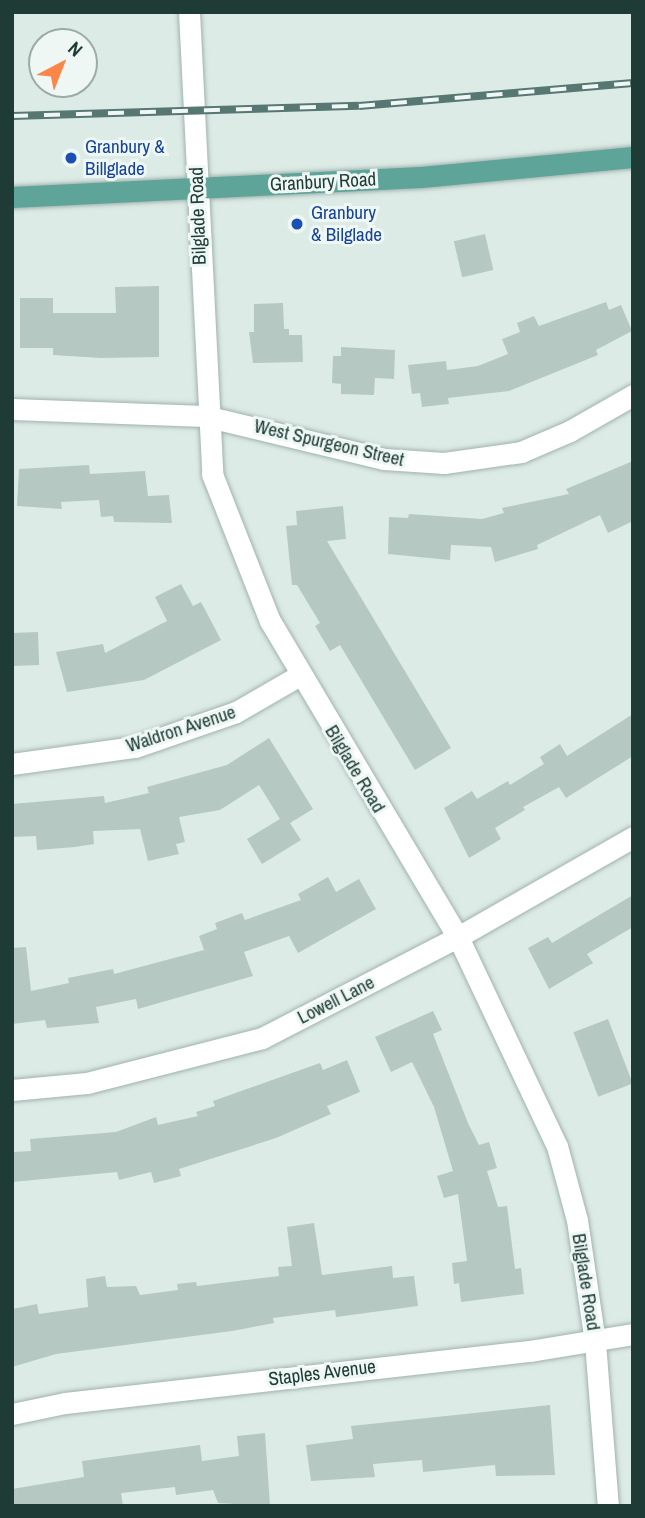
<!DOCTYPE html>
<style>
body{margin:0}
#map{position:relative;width:645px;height:1518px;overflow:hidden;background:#ddebe6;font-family:"Archivo Narrow",sans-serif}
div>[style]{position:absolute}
.building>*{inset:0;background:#b5c8c2;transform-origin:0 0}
.roads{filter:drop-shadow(0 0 2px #a0b3ae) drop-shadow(0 0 2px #a0b3ae)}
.minor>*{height:21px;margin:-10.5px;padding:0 10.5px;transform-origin:10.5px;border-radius:10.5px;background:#fff}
.major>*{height:21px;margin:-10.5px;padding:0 10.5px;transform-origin:10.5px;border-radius:10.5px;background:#5ea499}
.rail>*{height:8px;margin-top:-4px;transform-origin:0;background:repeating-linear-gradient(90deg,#eef7f3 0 16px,#577772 0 32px);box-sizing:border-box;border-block:2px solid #577772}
.dots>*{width:19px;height:19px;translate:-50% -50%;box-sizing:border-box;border:4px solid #eef7f3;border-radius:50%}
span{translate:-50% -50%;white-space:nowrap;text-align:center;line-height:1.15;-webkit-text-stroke:6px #eef7f3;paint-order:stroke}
.transit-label{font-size:19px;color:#164399}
.left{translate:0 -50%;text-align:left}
.street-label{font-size:19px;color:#1e3b36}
.frame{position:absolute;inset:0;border:14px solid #1e3b36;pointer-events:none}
.north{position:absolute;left:28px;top:28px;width:70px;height:70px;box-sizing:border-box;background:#eef7f3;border:2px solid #9baca7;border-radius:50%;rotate:42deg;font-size:19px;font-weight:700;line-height:28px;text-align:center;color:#1e3b36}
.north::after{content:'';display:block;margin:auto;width:24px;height:32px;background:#fe8548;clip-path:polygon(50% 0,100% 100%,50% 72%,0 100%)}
</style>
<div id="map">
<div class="building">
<div style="left:485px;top:234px;width:37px;height:32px;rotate:77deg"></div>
<div style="clip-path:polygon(159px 286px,159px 357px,101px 358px,53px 355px,53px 348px,20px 348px,20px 298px,53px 298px,53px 313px,116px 313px,115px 287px)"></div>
<div style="clip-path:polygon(606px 302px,609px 310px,621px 305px,632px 331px,596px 350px,598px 355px,509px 391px,448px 398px,449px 404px,422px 407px,420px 393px,412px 394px,408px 365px,446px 361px,447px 370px,478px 366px,508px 354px,502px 339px,520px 332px,517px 323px,534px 316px,539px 326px)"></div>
<div style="clip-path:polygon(283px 303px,284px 329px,289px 329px,289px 335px,302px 335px,303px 362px,253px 363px,249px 332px,254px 332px,254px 304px)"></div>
<div style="clip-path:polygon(341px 347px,395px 350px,394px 379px,375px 378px,374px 395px,341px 394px,341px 384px,332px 383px,333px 356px,341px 356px)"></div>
<div style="clip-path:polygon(633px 461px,633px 521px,608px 533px,600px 515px,537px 545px,538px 549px,495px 562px,491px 547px,451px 545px,450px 560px,388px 554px,389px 517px,408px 518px,409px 514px,482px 519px,504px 513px,502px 508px,569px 494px,566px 489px)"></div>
<div style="clip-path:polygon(89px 465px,90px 474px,145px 471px,148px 496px,169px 495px,172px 523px,114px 522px,113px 516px,101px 517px,99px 500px,61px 502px,62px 509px,17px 506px,19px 469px)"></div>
<div style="clip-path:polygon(343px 506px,346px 539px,327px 541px,451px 748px,415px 770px,340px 645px,330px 651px,315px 626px,320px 623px,297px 585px,292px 585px,286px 526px,297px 525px,296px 511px)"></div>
<div style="clip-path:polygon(181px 584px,193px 606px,201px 602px,221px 640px,144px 680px,67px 692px,56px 652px,103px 644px,105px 653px,167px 621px,155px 597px)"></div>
<div style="left:38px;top:632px;width:33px;height:26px;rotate:88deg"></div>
<div style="clip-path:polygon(633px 714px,633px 756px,566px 798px,559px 787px,523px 807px,525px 810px,495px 828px,501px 839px,469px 858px,444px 808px,472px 791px,477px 799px,508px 781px,510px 785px,544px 764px,540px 757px,560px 744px,567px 756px)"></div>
<div style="clip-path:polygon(269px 738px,313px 809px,290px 823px,301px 840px,262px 864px,247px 839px,280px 819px,259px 785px,220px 810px,179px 817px,185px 842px,176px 844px,179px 854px,148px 861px,140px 829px,93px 831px,94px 844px,75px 847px,37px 850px,36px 836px,12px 837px,12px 804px,104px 796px,105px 803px,149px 793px,147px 787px,227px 765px)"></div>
<div style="clip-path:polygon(328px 877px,336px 892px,359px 879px,376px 909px,298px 953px,289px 936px,244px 952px,253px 976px,138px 1009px,136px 999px,96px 1007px,99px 1023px,47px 1028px,45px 1020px,12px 1024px,12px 948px,26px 947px,31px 991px,69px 983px,68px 978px,113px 969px,114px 974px,204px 950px,199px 936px,217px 929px,215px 923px,242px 913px,245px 920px,301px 900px,298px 894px)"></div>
<div style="clip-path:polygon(633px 895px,633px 927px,587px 954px,593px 963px,549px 989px,528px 948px,548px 937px,552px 943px)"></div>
<div style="clip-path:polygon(433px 1011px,442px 1030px,433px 1034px,468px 1123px,479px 1145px,489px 1142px,497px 1168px,487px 1171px,498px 1207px,507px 1206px,515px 1269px,521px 1268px,524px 1294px,461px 1302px,459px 1283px,454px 1284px,452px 1263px,467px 1261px,458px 1194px,444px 1198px,437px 1176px,453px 1171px,434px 1107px,412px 1062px,391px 1072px,375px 1037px)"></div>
<div style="left:608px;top:1019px;width:69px;height:37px;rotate:69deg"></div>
<div style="clip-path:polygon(347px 1060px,360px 1092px,327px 1106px,331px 1114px,276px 1138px,179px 1169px,181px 1176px,154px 1183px,151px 1172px,119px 1180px,117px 1172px,12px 1182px,12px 1152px,31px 1151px,30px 1139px,116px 1132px,156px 1117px,158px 1125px,198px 1116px,196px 1112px,215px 1106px,213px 1101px,320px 1063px,323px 1070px)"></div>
<div style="clip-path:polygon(314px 1223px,322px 1275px,392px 1266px,393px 1278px,414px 1276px,418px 1306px,336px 1317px,335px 1310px,273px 1318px,274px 1323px,232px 1331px,56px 1354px,12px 1367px,12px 1309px,37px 1304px,39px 1314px,88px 1307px,86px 1279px,105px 1276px,107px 1287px,136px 1286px,140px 1295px,178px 1290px,177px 1284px,196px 1282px,197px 1286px,279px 1276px,278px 1267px,292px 1266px,287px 1227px)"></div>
<div style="clip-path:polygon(550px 1405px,555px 1475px,496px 1476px,495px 1465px,423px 1472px,422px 1460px,373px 1464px,375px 1477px,311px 1481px,306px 1445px,353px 1439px,351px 1426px)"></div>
<div style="clip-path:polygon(265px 1433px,270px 1506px,218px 1503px,213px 1490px,176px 1495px,175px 1487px,121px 1493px,123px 1506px,12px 1506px,12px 1489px,84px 1477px,82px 1461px,200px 1445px,202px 1461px,239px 1456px,237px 1436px)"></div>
</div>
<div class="roads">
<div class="minor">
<div style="left:189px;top:12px;width:463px;rotate:87.1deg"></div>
<div style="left:212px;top:474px;width:158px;rotate:68.5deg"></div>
<div style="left:270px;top:621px;width:368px;rotate:59.3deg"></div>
<div style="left:458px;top:937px;width:231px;rotate:64.7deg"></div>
<div style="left:557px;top:1146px;width:77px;rotate:74.9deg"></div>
<div style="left:577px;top:1220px;width:123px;rotate:81.6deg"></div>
<div style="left:595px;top:1342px;width:165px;rotate:85.5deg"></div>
<div style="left:12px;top:409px;width:193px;rotate:2.1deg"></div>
<div style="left:205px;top:416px;width:184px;rotate:13.5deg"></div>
<div style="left:384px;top:459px;width:60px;rotate:3.8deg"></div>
<div style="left:444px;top:463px;width:78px;rotate:-8.1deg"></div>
<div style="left:521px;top:452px;width:53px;rotate:-23.2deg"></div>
<div style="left:570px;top:431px;width:73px;rotate:-29.7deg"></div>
<div style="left:12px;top:764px;width:124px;rotate:-7.9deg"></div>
<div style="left:135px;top:747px;width:107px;rotate:-19.1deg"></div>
<div style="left:236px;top:712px;width:74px;rotate:-30deg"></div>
<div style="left:12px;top:1090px;width:75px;rotate:-5.3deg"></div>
<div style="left:87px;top:1083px;width:181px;rotate:-14.4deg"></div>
<div style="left:262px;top:1038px;width:220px;rotate:-27.3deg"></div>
<div style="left:458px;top:937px;width:202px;rotate:-29.7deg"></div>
<div style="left:12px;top:1414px;width:54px;rotate:-11.7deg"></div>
<div style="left:65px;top:1403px;width:468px;rotate:-6.4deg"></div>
<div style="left:530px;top:1351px;width:104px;rotate:-9.4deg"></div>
</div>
<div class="major">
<div style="left:12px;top:197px;width:409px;rotate:-2.8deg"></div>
<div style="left:421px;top:177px;width:213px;rotate:-5.4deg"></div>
</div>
</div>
<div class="rail">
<div style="left:12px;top:116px;width:347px;rotate:-1.7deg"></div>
<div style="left:359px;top:106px;width:275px;rotate:-4.8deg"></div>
</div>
<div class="dots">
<div style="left:71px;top:158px;background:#1a4fb4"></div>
<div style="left:297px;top:224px;background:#1a4fb4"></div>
</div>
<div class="transit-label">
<span class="left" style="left:85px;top:158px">Granbury &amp;<br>Billglade</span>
<span class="left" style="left:311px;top:224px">Granbury<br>&amp; Bilglade</span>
</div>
<div class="street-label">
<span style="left:323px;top:182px;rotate:-3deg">Granbury Road</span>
<span style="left:198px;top:216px;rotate:-92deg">Bilglade Road</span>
<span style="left:329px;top:443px;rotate:13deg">West Spurgeon Street</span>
<span style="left:181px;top:729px;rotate:-18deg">Waldron Avenue</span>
<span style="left:355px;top:769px;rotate:59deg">Bilglade Road</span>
<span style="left:336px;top:1000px;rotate:-27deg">Lowell Lane</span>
<span style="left:586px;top:1282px;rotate:81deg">Bilglade Road</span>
<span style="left:322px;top:1373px;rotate:-7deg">Staples Avenue</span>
</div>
<div class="frame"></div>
<div class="north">N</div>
</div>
